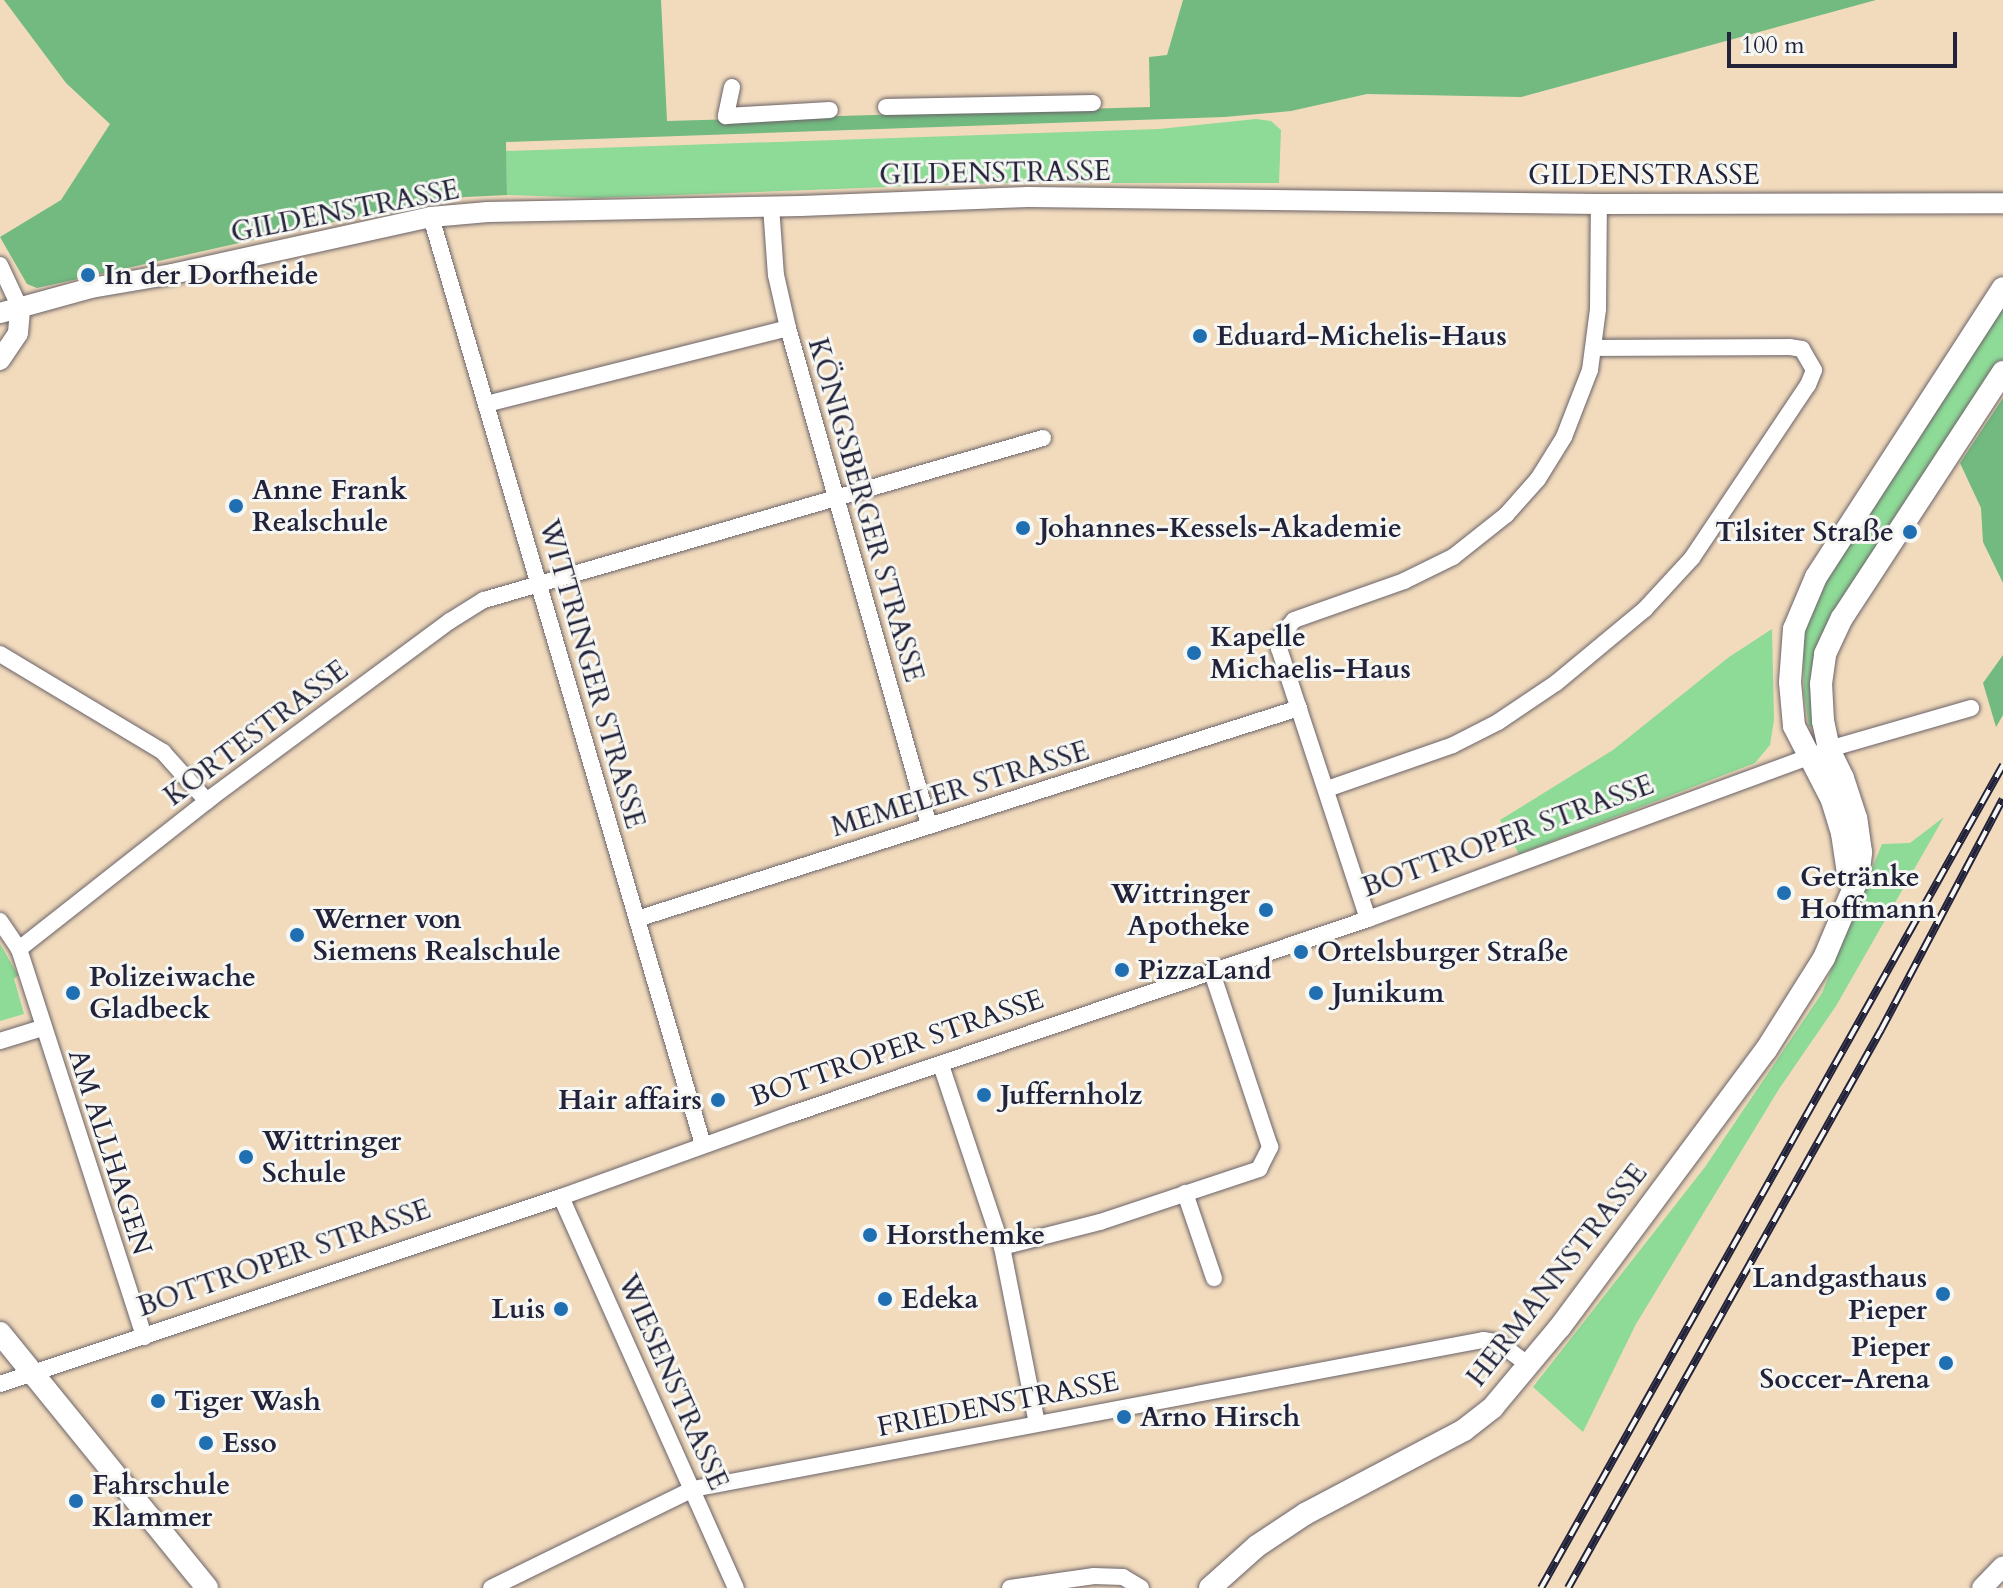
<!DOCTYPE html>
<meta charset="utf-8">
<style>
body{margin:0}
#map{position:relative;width:2003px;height:1588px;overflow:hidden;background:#f2dbbd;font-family:Cardo,serif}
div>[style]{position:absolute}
.green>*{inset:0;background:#8eda97}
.forest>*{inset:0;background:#72ba80}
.roads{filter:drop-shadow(0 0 2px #6b6368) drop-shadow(0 0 2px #6b6368)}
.minor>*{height:16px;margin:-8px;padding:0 8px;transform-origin:8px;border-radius:8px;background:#fff}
.tertiary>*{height:20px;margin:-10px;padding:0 10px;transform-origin:10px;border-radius:10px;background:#fff}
.secondary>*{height:22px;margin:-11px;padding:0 11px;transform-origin:11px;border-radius:11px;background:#fff}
.rail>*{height:8px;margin-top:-4px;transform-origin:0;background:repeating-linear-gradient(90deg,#f6f6f2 0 15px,#22223b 0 30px);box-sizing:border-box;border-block:2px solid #22223b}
.dots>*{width:22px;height:22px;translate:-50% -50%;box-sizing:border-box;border:4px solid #f6f6f2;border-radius:50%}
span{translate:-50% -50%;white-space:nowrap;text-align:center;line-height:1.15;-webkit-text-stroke:6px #f6f6f2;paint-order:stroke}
.street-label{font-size:28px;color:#22223b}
.poi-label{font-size:28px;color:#22223b;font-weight:700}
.left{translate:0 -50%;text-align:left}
.right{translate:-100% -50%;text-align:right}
.scale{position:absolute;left:1727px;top:32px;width:230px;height:36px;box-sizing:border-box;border:4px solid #22223b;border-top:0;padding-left:10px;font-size:24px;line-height:28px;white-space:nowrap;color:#22223b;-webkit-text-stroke:6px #f6f6f2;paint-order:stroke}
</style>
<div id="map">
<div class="green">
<div style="clip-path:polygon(1256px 119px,1271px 121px,1281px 130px,1279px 183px,994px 183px,595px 198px,507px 195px,506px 151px,1159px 129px)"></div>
<div style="clip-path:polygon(2003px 304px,2003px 361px,1823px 639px,1816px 725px,1809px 727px,1804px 694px,1803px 632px,1812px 603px)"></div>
<div style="clip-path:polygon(1772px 629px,1774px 720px,1770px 745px,1755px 763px,1519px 854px,1500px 820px,1613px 750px,1729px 657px)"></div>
<div style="clip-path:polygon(1944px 817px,1836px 1006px,1779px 1089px,1636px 1324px,1583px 1432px,1533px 1387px,1705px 1167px,1822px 993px,1882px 844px,1910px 843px)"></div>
<div style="clip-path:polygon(0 944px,18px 975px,14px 979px,24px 1014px,0 1021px)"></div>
</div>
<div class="forest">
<div style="clip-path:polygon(4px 0,661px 0,667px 121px,1150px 107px,1149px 57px,1167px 55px,1183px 0,1876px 0,1521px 97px,1367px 94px,1291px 111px,1224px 117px,506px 142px,507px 195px,465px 197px,406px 206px,37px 288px,27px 284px,0 237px,61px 200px,110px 124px,66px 83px)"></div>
<div style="clip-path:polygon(2003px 398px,2003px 583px,1983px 542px,1981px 508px,1960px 463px)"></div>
<div style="clip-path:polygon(2003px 655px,2003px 715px,1996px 727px,1983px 683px)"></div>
</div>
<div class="roads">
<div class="minor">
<div style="left:732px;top:87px;width:30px;rotate:102deg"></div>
<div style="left:726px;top:116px;width:104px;rotate:-3.3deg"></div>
<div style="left:886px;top:107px;width:207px;rotate:-1.1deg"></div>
<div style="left:771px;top:206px;width:69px;rotate:85.9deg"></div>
<div style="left:776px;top:275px;width:54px;rotate:77.2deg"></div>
<div style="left:788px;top:328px;width:517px;rotate:74.16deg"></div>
<div style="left:431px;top:217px;width:967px;rotate:73.66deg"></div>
<div style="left:0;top:265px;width:47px;rotate:65.1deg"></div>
<div style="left:486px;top:404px;width:311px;rotate:-14.1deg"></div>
<div style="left:0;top:654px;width:190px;rotate:31deg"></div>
<div style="left:163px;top:752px;width:66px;rotate:48.1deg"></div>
<div style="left:1327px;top:789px;width:133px;rotate:-19.2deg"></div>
<div style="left:1453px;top:745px;width:51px;rotate:-27.1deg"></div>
<div style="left:1498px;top:722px;width:70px;rotate:-33.9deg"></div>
<div style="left:1556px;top:683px;width:116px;rotate:-39.7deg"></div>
<div style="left:1645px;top:609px;width:69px;rotate:-47.3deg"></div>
<div style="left:1692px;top:558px;width:208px;rotate:-56.2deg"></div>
<div style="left:1808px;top:385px;width:16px;rotate:-68deg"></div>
<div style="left:1814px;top:370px;width:24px;rotate:-120deg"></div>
<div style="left:1802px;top:349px;width:13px;rotate:-171deg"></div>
<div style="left:1789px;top:347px;width:194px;rotate:179.7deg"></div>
<div style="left:637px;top:919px;width:695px;rotate:-17.68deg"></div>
<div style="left:1368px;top:919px;width:284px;rotate:-108.2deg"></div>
<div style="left:1279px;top:649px;width:11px;rotate:-90deg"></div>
<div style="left:1279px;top:638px;width:23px;rotate:-50deg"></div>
<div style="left:1294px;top:620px;width:117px;rotate:-19.5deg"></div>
<div style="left:1404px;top:581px;width:55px;rotate:-26.1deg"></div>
<div style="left:1453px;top:557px;width:68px;rotate:-38.4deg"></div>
<div style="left:1506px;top:515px;width:48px;rotate:-48.4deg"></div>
<div style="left:1538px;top:479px;width:49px;rotate:-58.2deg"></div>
<div style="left:1564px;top:437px;width:72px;rotate:-68.8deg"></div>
<div style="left:1590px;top:370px;width:62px;rotate:-82.5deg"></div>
<div style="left:1598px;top:309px;width:105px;rotate:-89.5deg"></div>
<div style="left:0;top:921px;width:34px;rotate:56deg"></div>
<div style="left:19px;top:949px;width:408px;rotate:72.1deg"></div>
<div style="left:19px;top:949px;width:246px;rotate:-38.2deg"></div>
<div style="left:212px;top:797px;width:296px;rotate:-36.5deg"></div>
<div style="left:450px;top:621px;width:40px;rotate:-32deg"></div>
<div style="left:484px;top:600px;width:582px;rotate:-16.16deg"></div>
<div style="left:0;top:1041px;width:44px;rotate:-17.2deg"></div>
<div style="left:941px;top:1065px;width:192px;rotate:71.5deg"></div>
<div style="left:1002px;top:1247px;width:179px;rotate:78.8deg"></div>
<div style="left:1185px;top:1193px;width:90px;rotate:71.2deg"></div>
<div style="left:561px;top:1197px;width:428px;rotate:65.9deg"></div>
<div style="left:1002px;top:1247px;width:101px;rotate:-14.3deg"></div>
<div style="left:1100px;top:1222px;width:168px;rotate:-18.4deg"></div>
<div style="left:1259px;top:1169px;width:25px;rotate:-63deg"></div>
<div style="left:1270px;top:1147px;width:183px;rotate:-108.4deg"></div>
<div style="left:0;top:1384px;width:591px;rotate:-18.43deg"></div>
<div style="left:561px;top:1197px;width:245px;rotate:-19.8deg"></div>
<div style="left:792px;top:1114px;width:608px;rotate:-18.7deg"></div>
<div style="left:1368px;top:919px;width:491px;rotate:-20.2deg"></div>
<div style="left:1829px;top:749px;width:148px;rotate:-16.1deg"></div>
<div style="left:491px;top:1588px;width:225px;rotate:-26.1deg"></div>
<div style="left:693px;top:1489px;width:804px;rotate:-10.68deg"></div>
<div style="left:1483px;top:1340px;width:15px;rotate:8deg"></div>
<div style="left:1498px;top:1342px;width:38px;rotate:37deg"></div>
<div style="left:1010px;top:1588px;width:85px;rotate:-8.1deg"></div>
<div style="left:1094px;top:1576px;width:29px;rotate:2deg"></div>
<div style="left:1123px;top:1577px;width:21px;rotate:31deg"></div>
</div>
<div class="tertiary">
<div style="left:0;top:313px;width:94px;rotate:-15.4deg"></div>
<div style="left:91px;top:288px;width:82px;rotate:-9.8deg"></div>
<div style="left:172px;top:274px;width:265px;rotate:-12.4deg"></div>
<div style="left:431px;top:217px;width:57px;rotate:-5deg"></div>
<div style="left:488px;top:212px;width:313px;rotate:-1.1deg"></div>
<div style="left:801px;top:206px;width:227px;rotate:-2.3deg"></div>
<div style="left:1028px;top:197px;width:571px;rotate:0.7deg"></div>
<div style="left:1599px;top:204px;width:404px;rotate:-0.1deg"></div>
<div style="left:0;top:360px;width:32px;rotate:-56deg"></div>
<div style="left:18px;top:333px;width:25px;rotate:-85deg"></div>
<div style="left:1982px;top:1588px;width:30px;rotate:-46deg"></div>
</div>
<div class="secondary">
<div style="left:1849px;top:880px;width:48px;rotate:-98.5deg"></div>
<div style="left:1842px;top:833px;width:34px;rotate:-107deg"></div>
<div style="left:1832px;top:800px;width:83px;rotate:-117.2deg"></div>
<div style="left:1794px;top:726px;width:44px;rotate:-95.2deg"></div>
<div style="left:1790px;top:682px;width:53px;rotate:-85.7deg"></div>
<div style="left:1794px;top:629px;width:56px;rotate:-67.1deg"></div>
<div style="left:1816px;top:577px;width:344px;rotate:-57.1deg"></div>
<div style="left:0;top:1333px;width:328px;rotate:50.9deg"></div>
<div style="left:1210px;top:1588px;width:63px;rotate:-41.8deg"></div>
<div style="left:1257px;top:1546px;width:58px;rotate:-33.7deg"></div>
<div style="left:1305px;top:1514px;width:180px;rotate:-27.8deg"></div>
<div style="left:1464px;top:1430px;width:37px;rotate:-38deg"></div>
<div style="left:1493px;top:1407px;width:104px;rotate:-50.1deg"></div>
<div style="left:1560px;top:1327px;width:345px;rotate:-53.4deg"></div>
<div style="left:1766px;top:1050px;width:109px;rotate:-57.8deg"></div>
<div style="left:1824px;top:958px;width:87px;rotate:-67deg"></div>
<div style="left:1858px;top:878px;width:26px;rotate:-83deg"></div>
<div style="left:1861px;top:852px;width:34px;rotate:-98deg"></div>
<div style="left:1856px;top:818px;width:42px;rotate:-108deg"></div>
<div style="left:1843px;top:778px;width:32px;rotate:-116deg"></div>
<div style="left:1829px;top:749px;width:29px;rotate:-102deg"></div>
<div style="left:1823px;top:721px;width:37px;rotate:-93deg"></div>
<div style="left:1821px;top:684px;width:30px;rotate:-82deg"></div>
<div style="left:1825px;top:654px;width:40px;rotate:-65deg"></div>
<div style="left:1842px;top:618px;width:294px;rotate:-56.8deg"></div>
</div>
</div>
<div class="rail">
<div style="left:1541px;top:1588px;width:944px;rotate:-60.69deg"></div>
<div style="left:1568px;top:1588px;width:640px;rotate:-60.71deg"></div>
<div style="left:1881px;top:1030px;width:261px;rotate:-62.2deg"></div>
</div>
<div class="dots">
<div style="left:88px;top:275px;background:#1f6fb2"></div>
<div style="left:1200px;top:336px;background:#1f6fb2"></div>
<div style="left:236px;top:506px;background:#1f6fb2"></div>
<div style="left:1023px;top:528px;background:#1f6fb2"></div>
<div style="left:1910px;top:532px;background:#1f6fb2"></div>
<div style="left:1194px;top:653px;background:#1f6fb2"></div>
<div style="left:1784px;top:893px;background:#1f6fb2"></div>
<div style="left:1266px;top:910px;background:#1f6fb2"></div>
<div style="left:297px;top:935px;background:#1f6fb2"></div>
<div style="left:1301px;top:952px;background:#1f6fb2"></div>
<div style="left:1122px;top:970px;background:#1f6fb2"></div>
<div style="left:73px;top:993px;background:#1f6fb2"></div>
<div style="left:1316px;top:993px;background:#1f6fb2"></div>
<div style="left:984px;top:1095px;background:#1f6fb2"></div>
<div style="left:718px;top:1100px;background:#1f6fb2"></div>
<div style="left:246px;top:1157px;background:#1f6fb2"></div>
<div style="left:870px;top:1235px;background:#1f6fb2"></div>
<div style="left:1943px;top:1294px;background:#1f6fb2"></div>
<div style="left:885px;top:1299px;background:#1f6fb2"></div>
<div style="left:561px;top:1309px;background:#1f6fb2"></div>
<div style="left:1946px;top:1363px;background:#1f6fb2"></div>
<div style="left:158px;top:1401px;background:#1f6fb2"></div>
<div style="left:1124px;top:1417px;background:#1f6fb2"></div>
<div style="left:206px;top:1443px;background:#1f6fb2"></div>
<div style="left:76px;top:1501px;background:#1f6fb2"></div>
</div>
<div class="street-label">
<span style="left:995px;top:173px;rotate:-1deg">GILDENSTRASSE</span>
<span style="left:1644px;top:175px">GILDENSTRASSE</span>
<span style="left:345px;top:211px;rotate:-11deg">GILDENSTRASSE</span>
<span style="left:866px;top:510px;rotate:74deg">KÖNIGSBERGER STRASSE</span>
<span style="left:592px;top:674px;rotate:74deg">WITTRINGER STRASSE</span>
<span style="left:256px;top:733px;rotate:-37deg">KORTESTRASSE</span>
<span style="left:960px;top:789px;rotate:-17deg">MEMELER STRASSE</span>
<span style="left:1508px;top:836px;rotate:-20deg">BOTTROPER STRASSE</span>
<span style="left:897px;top:1048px;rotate:-19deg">BOTTROPER STRASSE</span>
<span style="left:110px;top:1152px;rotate:72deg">AM ALLHAGEN</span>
<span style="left:284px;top:1258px;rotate:-19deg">BOTTROPER STRASSE</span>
<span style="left:1557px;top:1275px;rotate:-52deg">HERMANNSTRASSE</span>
<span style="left:673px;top:1382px;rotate:66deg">WIESENSTRASSE</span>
<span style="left:998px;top:1404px;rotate:-11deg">FRIEDENSTRASSE</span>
</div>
<div class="poi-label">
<span class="left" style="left:104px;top:275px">In der Dorfheide</span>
<span class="left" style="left:1216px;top:336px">Eduard-Michelis-Haus</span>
<span class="left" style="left:252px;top:506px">Anne Frank<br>Realschule</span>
<span class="left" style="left:1039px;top:528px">Johannes-Kessels-Akademie</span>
<span class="right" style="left:1894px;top:532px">Tilsiter Straße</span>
<span class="left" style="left:1210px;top:653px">Kapelle<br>Michaelis-Haus</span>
<span class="left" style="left:1800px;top:893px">Getränke<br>Hoffmann</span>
<span class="right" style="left:1250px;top:910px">Wittringer<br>Apotheke</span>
<span class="left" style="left:313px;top:935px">Werner von<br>Siemens Realschule</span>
<span class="left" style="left:1317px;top:952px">Ortelsburger Straße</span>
<span class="left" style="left:1138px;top:970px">PizzaLand</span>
<span class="left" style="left:89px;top:993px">Polizeiwache<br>Gladbeck</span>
<span class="left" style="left:1332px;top:993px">Junikum</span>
<span class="left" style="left:1000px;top:1095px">Juffernholz</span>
<span class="right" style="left:702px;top:1100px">Hair affairs</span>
<span class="left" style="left:262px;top:1157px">Wittringer<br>Schule</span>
<span class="left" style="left:886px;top:1235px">Horsthemke</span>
<span class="right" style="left:1927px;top:1294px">Landgasthaus<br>Pieper</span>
<span class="left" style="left:901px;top:1299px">Edeka</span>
<span class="right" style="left:545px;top:1309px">Luis</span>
<span class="right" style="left:1930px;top:1363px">Pieper<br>Soccer-Arena</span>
<span class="left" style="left:174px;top:1401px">Tiger Wash</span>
<span class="left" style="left:1140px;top:1417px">Arno Hirsch</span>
<span class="left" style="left:222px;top:1443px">Esso</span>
<span class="left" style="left:92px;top:1501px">Fahrschule<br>Klammer</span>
</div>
<div class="scale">100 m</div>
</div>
